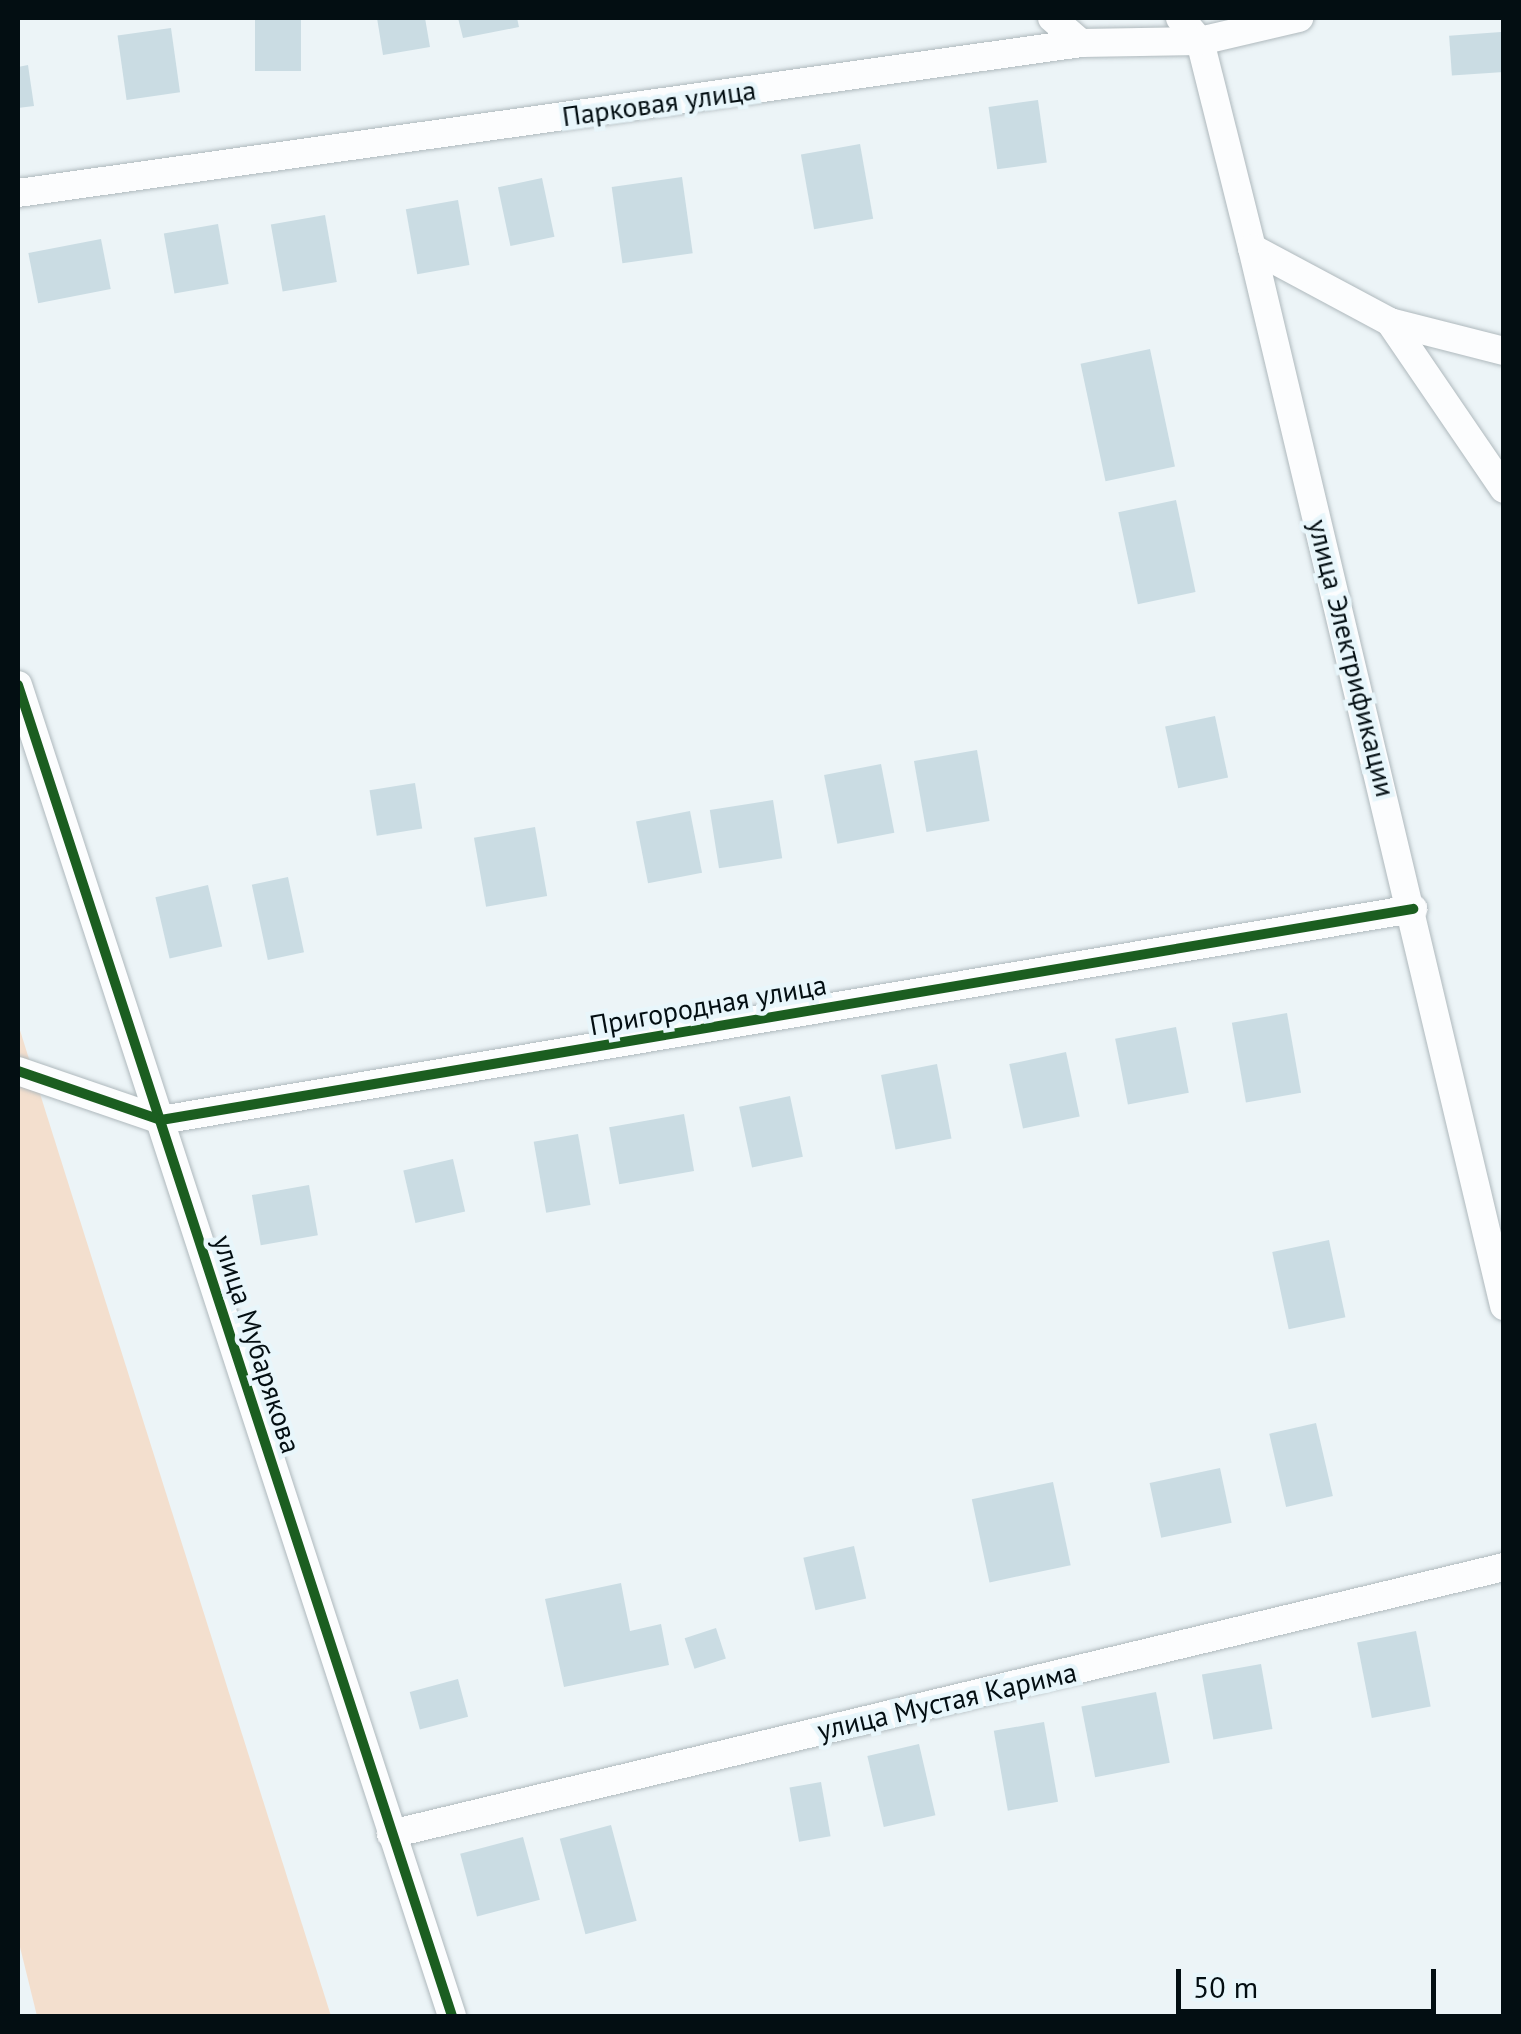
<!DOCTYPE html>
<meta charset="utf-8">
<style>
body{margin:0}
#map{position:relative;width:1521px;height:2034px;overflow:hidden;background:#ecf4f7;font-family:"PT Sans",sans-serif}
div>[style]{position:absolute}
.green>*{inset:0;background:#f3dfce}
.building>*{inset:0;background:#cadce3;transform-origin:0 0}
.roads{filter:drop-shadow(0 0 2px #afb9bd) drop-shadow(0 0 2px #afb9bd)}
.minor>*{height:28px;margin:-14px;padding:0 14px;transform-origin:14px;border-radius:14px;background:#fcfdfe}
.cycleway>*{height:10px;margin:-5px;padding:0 5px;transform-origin:5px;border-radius:5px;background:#1b5e20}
span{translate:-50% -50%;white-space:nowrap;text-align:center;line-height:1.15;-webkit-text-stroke:9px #e8f6fb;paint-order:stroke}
.street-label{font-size:28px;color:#030e12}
.frame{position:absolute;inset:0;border:20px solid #030e12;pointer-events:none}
.scale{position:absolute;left:1176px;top:1969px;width:260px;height:45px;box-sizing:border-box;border:5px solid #030e12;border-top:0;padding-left:12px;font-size:30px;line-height:35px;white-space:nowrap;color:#030e12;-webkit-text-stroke:8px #e8f6fb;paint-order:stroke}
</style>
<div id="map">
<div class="green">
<div style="clip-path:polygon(18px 1024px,331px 2016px,37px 2016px,18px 1939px)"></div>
</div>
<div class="building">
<div style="left:255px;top:18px;width:46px;height:53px"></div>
<div style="clip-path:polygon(377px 18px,425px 18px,430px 47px,383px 55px)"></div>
<div style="clip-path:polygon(458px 18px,517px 18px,519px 27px,463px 38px)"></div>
<div style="left:171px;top:28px;width:65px;height:54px;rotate:82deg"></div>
<div style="left:1501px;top:32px;width:40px;height:52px;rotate:86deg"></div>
<div style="clip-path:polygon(28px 65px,34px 106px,18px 108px,18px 67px)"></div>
<div style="left:1038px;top:100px;width:63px;height:50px;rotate:82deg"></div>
<div style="left:860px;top:144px;width:76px;height:60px;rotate:80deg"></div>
<div style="left:682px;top:177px;width:77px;height:71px;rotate:82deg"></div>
<div style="left:542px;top:178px;width:60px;height:45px;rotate:78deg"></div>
<div style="left:458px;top:200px;width:66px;height:53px;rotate:80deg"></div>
<div style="left:325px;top:215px;width:68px;height:55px;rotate:80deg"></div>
<div style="left:218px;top:224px;width:61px;height:55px;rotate:80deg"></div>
<div style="left:101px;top:239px;width:51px;height:74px;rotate:79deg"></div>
<div style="left:1150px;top:349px;width:120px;height:71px;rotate:78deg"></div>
<div style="left:1176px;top:500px;width:94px;height:59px;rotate:78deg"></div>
<div style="left:1215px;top:716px;width:63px;height:51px;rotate:78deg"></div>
<div style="left:977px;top:750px;width:72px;height:64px;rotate:80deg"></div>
<div style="left:881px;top:764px;width:70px;height:58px;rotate:79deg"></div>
<div style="left:415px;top:783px;width:46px;height:46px;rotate:81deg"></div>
<div style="left:773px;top:800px;width:59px;height:64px;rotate:81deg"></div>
<div style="left:690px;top:811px;width:63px;height:55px;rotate:79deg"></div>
<div style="left:535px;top:827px;width:70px;height:62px;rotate:80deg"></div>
<div style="left:288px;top:877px;width:77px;height:37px;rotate:78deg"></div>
<div style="left:208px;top:885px;width:63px;height:54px;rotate:77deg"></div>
<div style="left:1287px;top:1013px;width:81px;height:56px;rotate:80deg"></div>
<div style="left:1176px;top:1027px;width:67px;height:62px;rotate:79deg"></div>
<div style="left:1066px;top:1052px;width:66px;height:58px;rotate:78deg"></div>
<div style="left:937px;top:1064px;width:76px;height:57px;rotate:79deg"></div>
<div style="left:790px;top:1096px;width:62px;height:52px;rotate:78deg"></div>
<div style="left:684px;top:1114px;width:58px;height:76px;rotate:80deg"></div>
<div style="left:578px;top:1134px;width:72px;height:45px;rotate:80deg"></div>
<div style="left:453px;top:1159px;width:54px;height:51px;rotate:77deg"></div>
<div style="left:309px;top:1185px;width:51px;height:58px;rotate:80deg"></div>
<div style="left:1329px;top:1240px;width:79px;height:58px;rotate:78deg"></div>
<div style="left:1316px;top:1423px;width:75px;height:48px;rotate:77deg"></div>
<div style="left:1220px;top:1468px;width:56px;height:72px;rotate:78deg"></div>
<div style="left:1053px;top:1482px;width:85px;height:83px;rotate:78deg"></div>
<div style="left:854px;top:1546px;width:54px;height:52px;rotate:77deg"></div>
<div style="clip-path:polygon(621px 1583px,630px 1631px,661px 1624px,669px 1665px,564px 1687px,545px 1599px)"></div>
<div style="left:716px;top:1628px;width:32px;height:33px;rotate:72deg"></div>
<div style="left:1416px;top:1631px;width:77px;height:60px;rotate:79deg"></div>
<div style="left:1261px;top:1664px;width:66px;height:60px;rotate:80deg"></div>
<div style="left:458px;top:1679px;width:39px;height:50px;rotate:75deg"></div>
<div style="left:1156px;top:1692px;width:72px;height:76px;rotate:79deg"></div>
<div style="left:1044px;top:1722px;width:81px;height:51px;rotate:80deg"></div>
<div style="left:919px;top:1744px;width:73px;height:53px;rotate:77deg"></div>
<div style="left:821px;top:1782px;width:55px;height:32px;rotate:80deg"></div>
<div style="left:611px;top:1825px;width:99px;height:53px;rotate:75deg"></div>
<div style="left:523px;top:1837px;width:65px;height:65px;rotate:75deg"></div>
</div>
<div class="roads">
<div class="minor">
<div style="left:1052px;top:18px;width:38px;rotate:41deg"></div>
<div style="left:1180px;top:18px;width:30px;rotate:49deg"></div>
<div style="left:1200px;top:41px;width:213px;rotate:75.9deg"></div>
<div style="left:1252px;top:248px;width:1088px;rotate:76.6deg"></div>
<div style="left:18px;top:193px;width:1074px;rotate:-8.03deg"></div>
<div style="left:1081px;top:43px;width:119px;rotate:-1deg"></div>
<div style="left:1200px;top:41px;width:102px;rotate:-13.1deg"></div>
<div style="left:1252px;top:248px;width:157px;rotate:28.2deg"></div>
<div style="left:1390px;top:322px;width:202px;rotate:55.7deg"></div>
<div style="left:1390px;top:322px;width:118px;rotate:14.3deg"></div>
<div style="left:18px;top:685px;width:1400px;rotate:71.94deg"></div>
<div style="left:18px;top:1071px;width:151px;rotate:18.9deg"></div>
<div style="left:161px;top:1120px;width:1270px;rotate:-9.57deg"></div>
<div style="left:391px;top:1834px;width:1145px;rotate:-13.49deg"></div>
</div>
</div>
<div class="cycleway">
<div style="left:18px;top:685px;width:1400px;rotate:71.94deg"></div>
<div style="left:18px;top:1071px;width:151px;rotate:18.9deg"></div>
<div style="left:161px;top:1120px;width:1270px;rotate:-9.57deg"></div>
</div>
<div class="street-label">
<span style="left:659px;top:103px;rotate:-8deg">Парковая улица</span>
<span style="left:1352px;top:658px;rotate:76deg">улица Электрификации</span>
<span style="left:708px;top:1005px;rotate:-10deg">Пригородная улица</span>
<span style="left:257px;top:1344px;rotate:72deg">улица Мубарякова</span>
<span style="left:947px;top:1701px;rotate:-13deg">улица Мустая Карима</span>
</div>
<div class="frame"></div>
<div class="scale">50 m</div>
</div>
